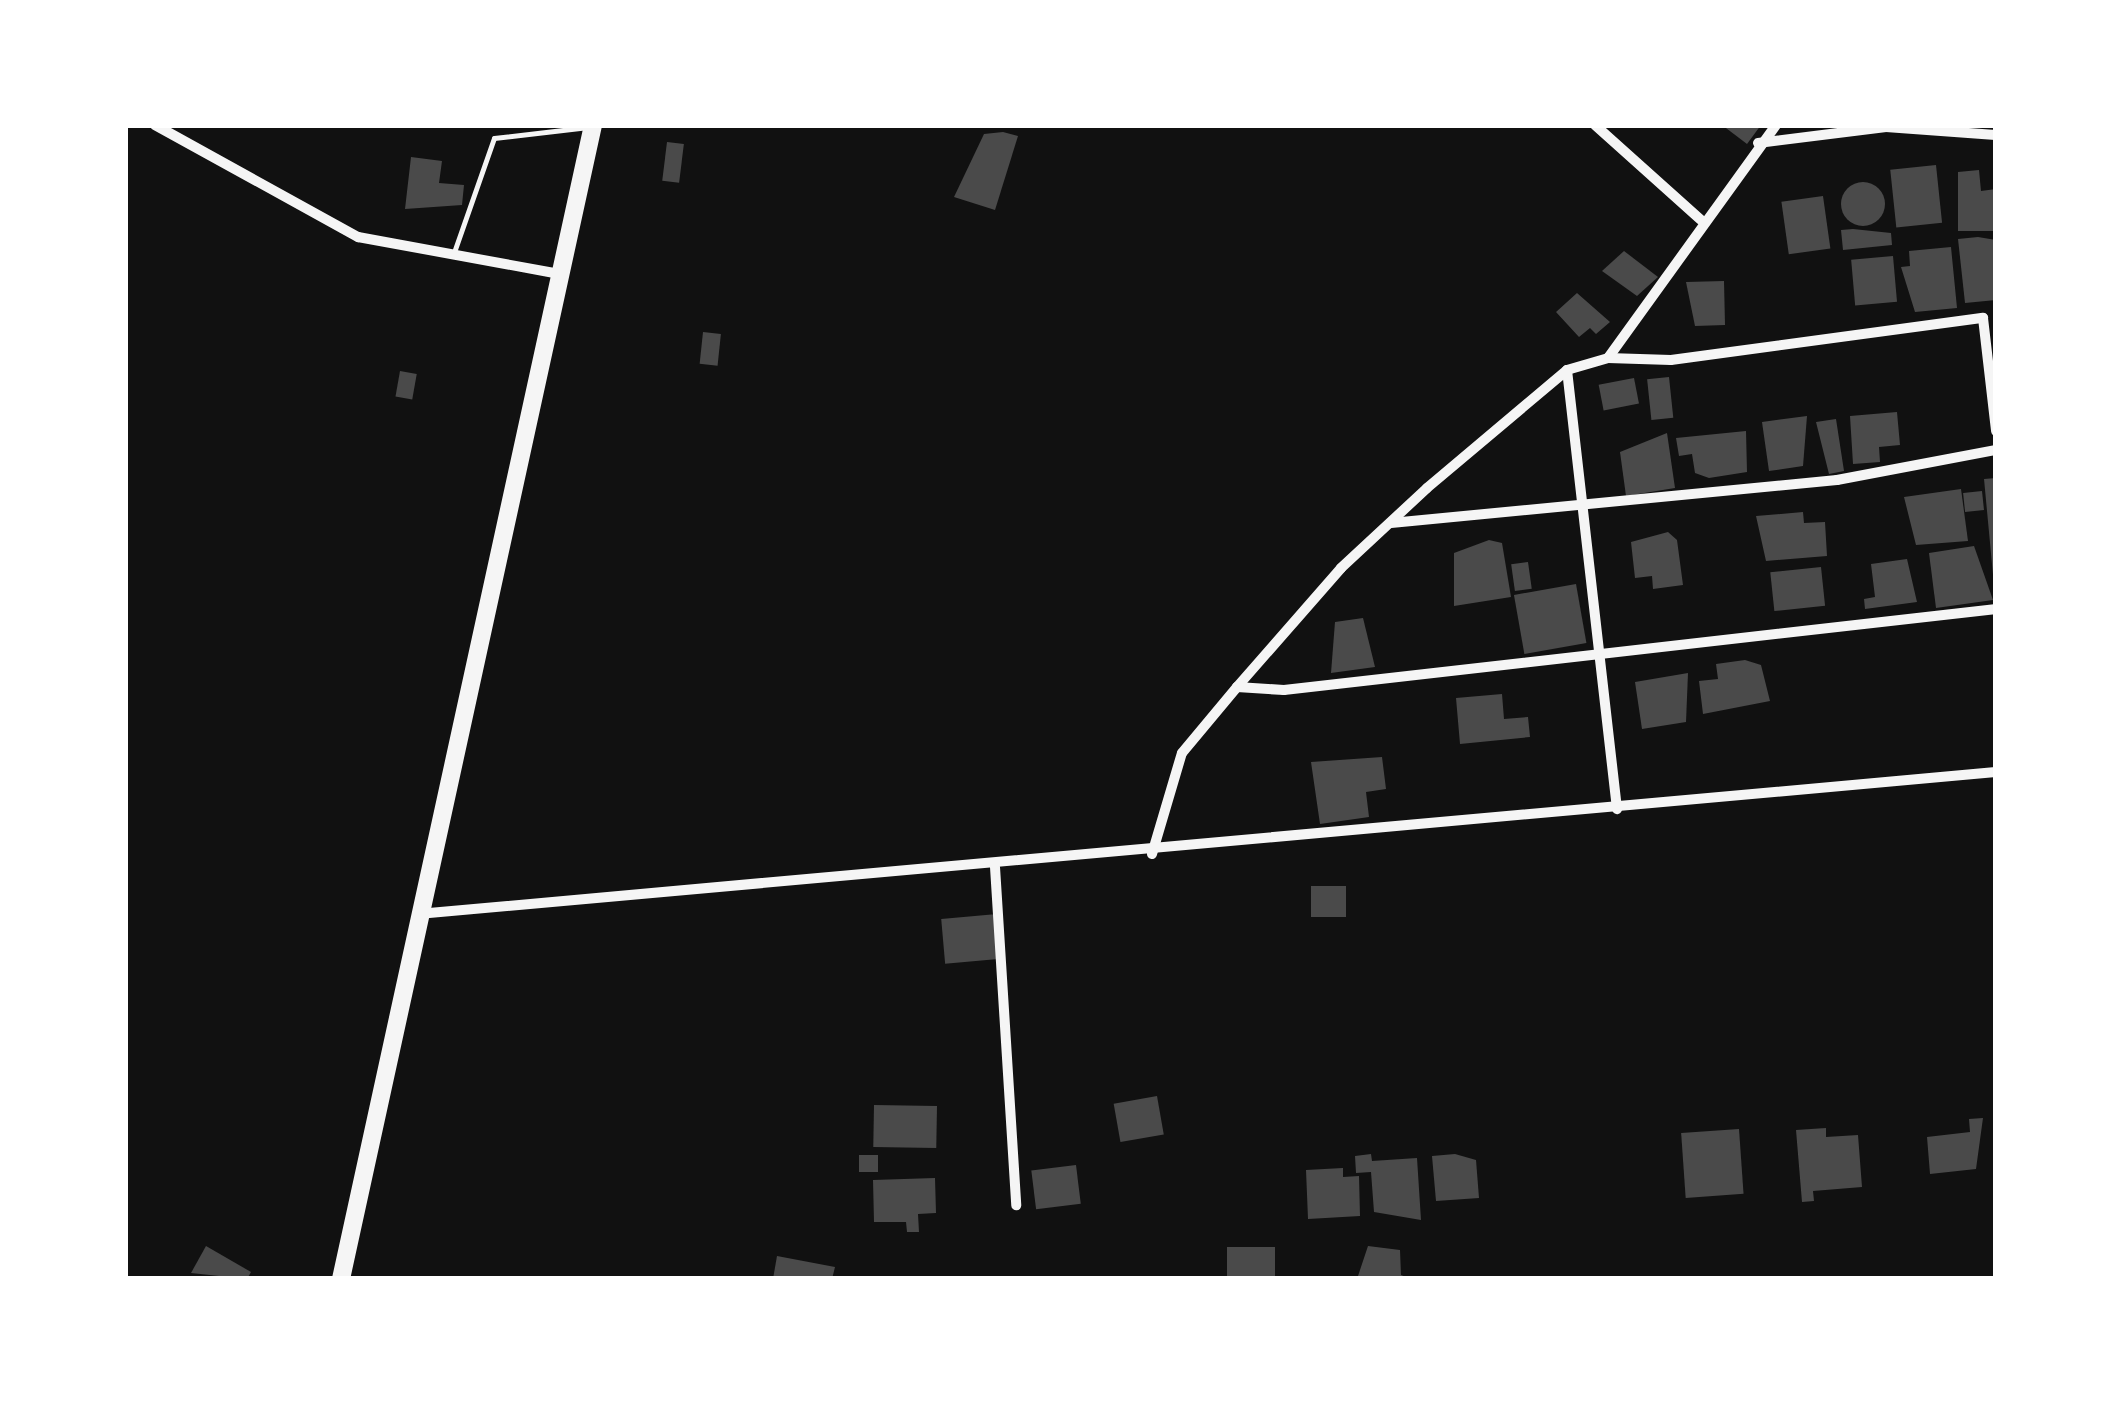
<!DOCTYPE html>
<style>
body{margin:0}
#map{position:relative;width:2121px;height:1404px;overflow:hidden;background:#111;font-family:"Crimson Pro",serif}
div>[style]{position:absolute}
.building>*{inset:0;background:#4a4a4a;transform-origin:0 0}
.round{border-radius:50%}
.service>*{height:5px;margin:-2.5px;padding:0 2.5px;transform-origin:2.5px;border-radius:2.5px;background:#f5f5f5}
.minor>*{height:10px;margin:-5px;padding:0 5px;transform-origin:5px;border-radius:5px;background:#f5f5f5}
.trunk>*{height:18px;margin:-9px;padding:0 9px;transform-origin:9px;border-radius:9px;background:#f5f5f5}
span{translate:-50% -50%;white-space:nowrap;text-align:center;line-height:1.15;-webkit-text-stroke:10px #fff;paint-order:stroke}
.frame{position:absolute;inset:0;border:128px solid #fff;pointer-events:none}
</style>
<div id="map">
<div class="building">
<div style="clip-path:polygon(1722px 125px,1761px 125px,1747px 144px)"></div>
<div style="clip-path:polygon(1003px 132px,1018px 136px,995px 210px,954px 197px,984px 134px)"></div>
<div style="left:667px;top:142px;width:17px;height:39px;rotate:7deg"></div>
<div style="clip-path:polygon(411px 157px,442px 161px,439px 183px,464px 185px,462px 205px,405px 209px)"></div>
<div style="left:1936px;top:165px;width:58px;height:46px;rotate:84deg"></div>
<div style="clip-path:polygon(1979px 170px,1981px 191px,1996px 189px,1996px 231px,1958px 231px,1958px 172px)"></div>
<div class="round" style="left:1841px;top:182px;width:44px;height:44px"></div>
<div style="left:1823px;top:196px;width:53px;height:42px;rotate:82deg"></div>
<div style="clip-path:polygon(1853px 229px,1891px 233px,1892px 245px,1843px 250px,1841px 230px)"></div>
<div style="clip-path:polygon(1978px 237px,1996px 240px,1996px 300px,1965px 303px,1958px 239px)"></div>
<div style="clip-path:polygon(1951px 247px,1957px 308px,1915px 312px,1901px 267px,1910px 266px,1909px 251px)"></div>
<div style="clip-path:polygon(1624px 251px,1658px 277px,1637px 296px,1602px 271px)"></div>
<div style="left:1893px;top:256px;width:46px;height:42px;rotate:85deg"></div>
<div style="clip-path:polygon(1724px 281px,1725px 325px,1695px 326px,1686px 282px)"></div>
<div style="clip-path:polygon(1577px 293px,1610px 322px,1596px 334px,1590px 328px,1579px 337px,1556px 312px)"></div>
<div style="left:703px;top:332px;width:18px;height:32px;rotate:6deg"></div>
<div style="left:400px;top:371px;width:17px;height:26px;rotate:10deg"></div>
<div style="left:1669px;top:377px;width:41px;height:22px;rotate:84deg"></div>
<div style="left:1634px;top:378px;width:26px;height:36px;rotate:79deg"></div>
<div style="clip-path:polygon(1897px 412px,1900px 445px,1879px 447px,1880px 462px,1853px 464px,1850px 416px)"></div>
<div style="clip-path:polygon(1807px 416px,1803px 466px,1769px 471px,1762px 422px)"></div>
<div style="clip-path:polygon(1836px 419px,1844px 471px,1829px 474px,1816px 422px)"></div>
<div style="clip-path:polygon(1746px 431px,1747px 472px,1709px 478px,1695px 473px,1692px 454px,1679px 456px,1676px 438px)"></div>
<div style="clip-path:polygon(1667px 433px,1675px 488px,1626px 496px,1620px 452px)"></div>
<div style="clip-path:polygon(1996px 478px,1996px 575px,1993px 575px,1984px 479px)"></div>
<div style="clip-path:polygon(1961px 489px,1968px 541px,1916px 545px,1904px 497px)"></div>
<div style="left:1982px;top:491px;width:19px;height:19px;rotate:84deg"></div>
<div style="clip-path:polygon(1803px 512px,1804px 523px,1825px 522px,1827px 556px,1766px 561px,1756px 516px)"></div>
<div style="clip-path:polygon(1668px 532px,1677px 540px,1683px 585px,1653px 589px,1652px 576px,1635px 578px,1631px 542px)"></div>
<div style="clip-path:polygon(1489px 540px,1502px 543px,1511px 597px,1454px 606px,1454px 553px)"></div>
<div style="clip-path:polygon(1974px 546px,1993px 600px,1936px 608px,1929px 553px)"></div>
<div style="clip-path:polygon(1907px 559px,1917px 602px,1865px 609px,1864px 599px,1875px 597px,1871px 564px)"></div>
<div style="left:1528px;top:562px;width:27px;height:17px;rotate:82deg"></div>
<div style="left:1821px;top:567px;width:39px;height:51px;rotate:84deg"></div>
<div style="left:1576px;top:584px;width:60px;height:63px;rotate:80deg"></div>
<div style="clip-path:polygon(1363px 618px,1375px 667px,1331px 673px,1335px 622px)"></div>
<div style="clip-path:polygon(1745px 660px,1761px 665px,1770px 701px,1703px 714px,1699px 681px,1718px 679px,1716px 664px)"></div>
<div style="clip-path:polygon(1688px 673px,1686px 722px,1642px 729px,1635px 682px)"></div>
<div style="clip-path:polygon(1502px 694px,1504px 719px,1528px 717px,1530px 737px,1460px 744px,1456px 698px)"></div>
<div style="clip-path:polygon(1382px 757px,1386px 789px,1366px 792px,1369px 817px,1320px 824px,1311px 762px)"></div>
<div style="left:1346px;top:886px;width:31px;height:35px;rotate:90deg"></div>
<div style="left:997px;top:914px;width:45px;height:56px;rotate:85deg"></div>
<div style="left:1157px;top:1096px;width:39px;height:44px;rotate:80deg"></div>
<div style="left:874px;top:1105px;width:63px;height:42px;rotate:1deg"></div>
<div style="clip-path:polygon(1983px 1118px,1976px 1169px,1930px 1174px,1927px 1137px,1970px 1132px,1969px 1119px)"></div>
<div style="clip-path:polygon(1826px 1128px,1826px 1137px,1858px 1135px,1862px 1187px,1813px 1191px,1814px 1201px,1802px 1202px,1796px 1130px)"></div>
<div style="left:1739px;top:1129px;width:65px;height:58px;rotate:86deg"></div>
<div style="clip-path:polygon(1371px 1154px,1372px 1161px,1417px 1158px,1421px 1220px,1374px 1212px,1371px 1172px,1356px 1173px,1355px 1156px)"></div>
<div style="clip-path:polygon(1455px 1154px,1476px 1160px,1479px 1198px,1436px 1201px,1432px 1156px)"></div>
<div style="left:859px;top:1155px;width:19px;height:17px"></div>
<div style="left:1076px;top:1165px;width:39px;height:45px;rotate:83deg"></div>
<div style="clip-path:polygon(1343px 1168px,1343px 1177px,1359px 1176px,1360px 1216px,1308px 1219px,1306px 1170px)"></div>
<div style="clip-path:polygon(935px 1178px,936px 1213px,918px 1214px,919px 1232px,907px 1232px,906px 1222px,874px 1222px,873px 1180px)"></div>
<div style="clip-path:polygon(206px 1246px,251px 1272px,247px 1279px,191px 1273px)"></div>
<div style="clip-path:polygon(1368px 1246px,1400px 1250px,1401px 1275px,1411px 1279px,1357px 1279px)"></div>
<div style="left:1275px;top:1247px;width:32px;height:48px;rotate:90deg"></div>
<div style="clip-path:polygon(777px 1256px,835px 1267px,832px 1279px,773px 1279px)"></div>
</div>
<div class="service">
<div style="left:453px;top:255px;width:124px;rotate:-70.7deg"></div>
<div style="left:494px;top:138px;width:95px;rotate:-6.7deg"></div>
</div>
<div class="minor">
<div style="left:155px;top:125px;width:232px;rotate:28.9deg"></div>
<div style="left:358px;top:237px;width:205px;rotate:10.4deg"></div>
<div style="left:1595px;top:125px;width:142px;rotate:41.9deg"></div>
<div style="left:1758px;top:143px;width:129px;rotate:-7.1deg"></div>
<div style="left:1886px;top:127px;width:110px;rotate:4.2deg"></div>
<div style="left:1608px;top:358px;width:63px;rotate:1.8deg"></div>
<div style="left:1671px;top:360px;width:315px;rotate:-7.7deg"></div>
<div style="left:1983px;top:318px;width:114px;rotate:83.4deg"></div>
<div style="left:1567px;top:370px;width:442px;rotate:83.5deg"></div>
<div style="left:1391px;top:523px;width:448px;rotate:-5.5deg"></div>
<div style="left:1837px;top:480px;width:162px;rotate:-10.7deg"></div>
<div style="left:1237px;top:687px;width:47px;rotate:3.7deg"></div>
<div style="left:1284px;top:690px;width:717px;rotate:-6.49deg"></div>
<div style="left:1152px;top:854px;width:105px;rotate:-73.5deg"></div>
<div style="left:1182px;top:753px;width:86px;rotate:-50.2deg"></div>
<div style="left:1237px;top:687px;width:158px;rotate:-48.8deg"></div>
<div style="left:1341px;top:568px;width:117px;rotate:-42.9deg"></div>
<div style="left:1427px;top:488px;width:183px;rotate:-40.1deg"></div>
<div style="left:1567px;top:370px;width:43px;rotate:-16.3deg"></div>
<div style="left:1608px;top:358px;width:287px;rotate:-54.2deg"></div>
<div style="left:995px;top:867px;width:339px;rotate:86.4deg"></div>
<div style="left:418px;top:914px;width:1584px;rotate:-5.14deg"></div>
</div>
<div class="trunk">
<div style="left:341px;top:1279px;width:1181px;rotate:-77.68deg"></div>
</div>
<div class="frame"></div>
</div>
